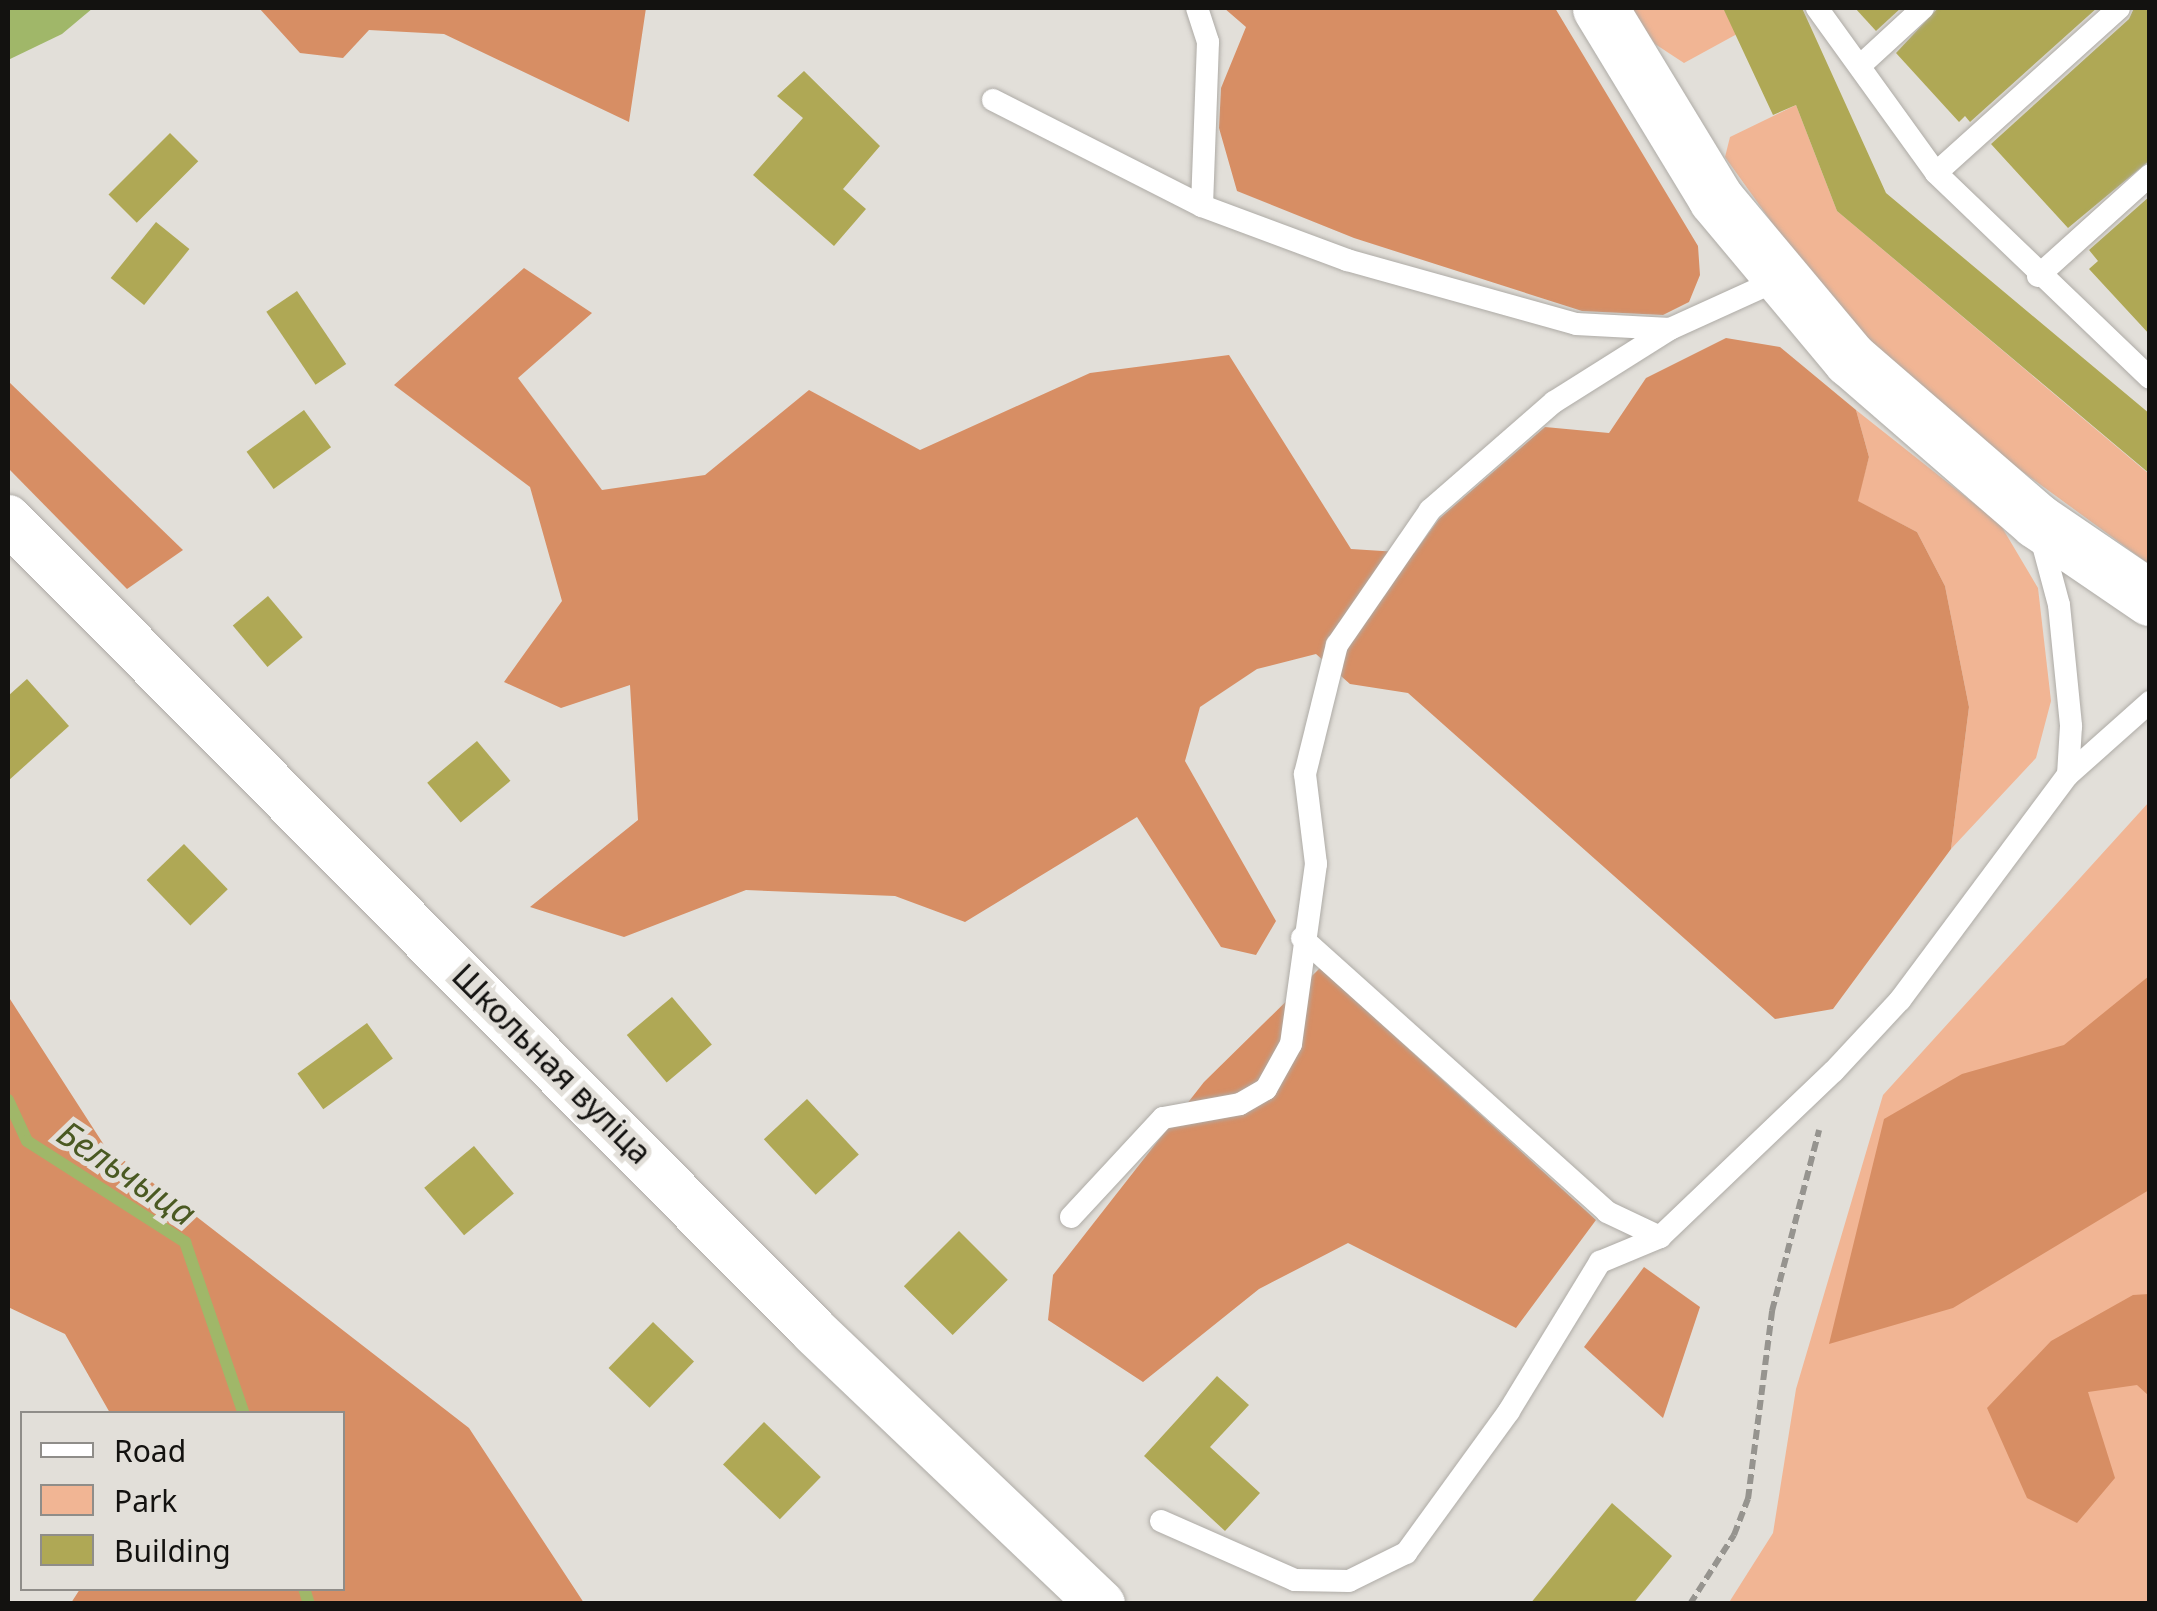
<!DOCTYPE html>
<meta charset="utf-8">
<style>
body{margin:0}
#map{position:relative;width:2157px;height:1611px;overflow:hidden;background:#e2dfd9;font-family:"Noto Sans",sans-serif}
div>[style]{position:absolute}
.green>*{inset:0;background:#f1b594}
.forest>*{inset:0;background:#d78e64}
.water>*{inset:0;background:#a0b769}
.stream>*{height:12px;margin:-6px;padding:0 6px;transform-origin:6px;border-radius:6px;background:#a0b769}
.building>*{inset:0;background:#afa855;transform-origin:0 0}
.path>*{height:6px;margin-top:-3px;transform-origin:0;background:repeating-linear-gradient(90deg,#96948f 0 10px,transparent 0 15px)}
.roads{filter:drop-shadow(0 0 2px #aeaba6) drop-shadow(0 0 2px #aeaba6)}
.service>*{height:22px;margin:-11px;padding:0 11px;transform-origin:11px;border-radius:11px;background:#fff}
.minor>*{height:48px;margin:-24px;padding:0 24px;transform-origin:24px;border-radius:24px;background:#fff}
.tertiary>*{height:55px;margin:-27.5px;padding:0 27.5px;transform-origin:27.5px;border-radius:27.5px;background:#fff}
span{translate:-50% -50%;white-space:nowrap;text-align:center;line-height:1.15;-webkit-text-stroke:10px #e2dfd9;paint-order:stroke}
.street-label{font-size:32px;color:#131210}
.water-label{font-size:35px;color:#4a5922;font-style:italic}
.frame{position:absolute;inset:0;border:10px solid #131210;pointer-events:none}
.legend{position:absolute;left:20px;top:1411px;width:325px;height:180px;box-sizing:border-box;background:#e2dfd9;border:2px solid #8f8d89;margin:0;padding:12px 18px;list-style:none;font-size:30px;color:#131210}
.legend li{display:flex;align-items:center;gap:20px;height:50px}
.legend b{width:50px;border:2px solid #8f8d89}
</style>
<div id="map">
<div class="green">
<div style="clip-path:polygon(1630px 8px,1723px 8px,1737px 34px,1684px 63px,1655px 44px)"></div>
<div style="clip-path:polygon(1796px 105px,1837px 211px,2149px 474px,2149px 564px,1963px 428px,1873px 345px,1801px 263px,1725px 157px,1730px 137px)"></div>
<div style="clip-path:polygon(1856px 410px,2000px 524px,2038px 588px,2051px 701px,2036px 758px,1951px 849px,1969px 707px,1945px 586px,1917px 532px,1857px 501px,1869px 457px)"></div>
<div style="clip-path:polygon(2149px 802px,2149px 1603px,1728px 1604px,1773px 1533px,1796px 1389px,1883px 1095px)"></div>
</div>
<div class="forest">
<div style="clip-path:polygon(259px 8px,646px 8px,629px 122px,444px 34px,369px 30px,343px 58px,300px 53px)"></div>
<div style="clip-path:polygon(1224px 8px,1555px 8px,1698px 246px,1700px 275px,1689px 302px,1663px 315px,1582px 311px,1354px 238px,1237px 191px,1219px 128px,1221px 88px,1246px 27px)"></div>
<div style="clip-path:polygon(524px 268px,592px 313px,518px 378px,602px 490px,705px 475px,809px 390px,920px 450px,1090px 373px,1229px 355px,1351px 549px,1414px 553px,1439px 519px,1545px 427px,1609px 433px,1646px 378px,1726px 338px,1780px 347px,1856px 410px,1869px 457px,1858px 501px,1917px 532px,1945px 586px,1969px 707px,1951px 849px,1833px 1009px,1775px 1019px,1408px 693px,1350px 684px,1316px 654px,1257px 669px,1200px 707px,1185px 761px,1276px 921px,1256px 955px,1221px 947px,1137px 817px,965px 922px,895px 896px,746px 890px,624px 937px,530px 907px,638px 820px,630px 685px,561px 708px,504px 682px,562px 601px,530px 487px,394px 385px)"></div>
<div style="clip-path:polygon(8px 381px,183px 550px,127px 589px,8px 468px)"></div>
<div style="clip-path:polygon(1320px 968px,1596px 1220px,1516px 1328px,1348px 1243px,1259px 1289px,1143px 1382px,1048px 1320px,1053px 1275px,1204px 1082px)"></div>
<div style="clip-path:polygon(2149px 976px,2149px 1190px,1953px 1308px,1829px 1344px,1884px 1119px,1962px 1074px,2064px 1045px)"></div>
<div style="clip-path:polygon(8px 996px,104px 1145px,469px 1428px,584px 1603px,71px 1603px,80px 1589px,342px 1588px,342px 1414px,110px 1413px,65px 1334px,8px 1307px)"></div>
<div style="clip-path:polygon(1644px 1267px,1700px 1307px,1663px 1418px,1584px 1347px)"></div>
<div style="clip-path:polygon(2149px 1294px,2149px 1396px,2137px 1385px,2088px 1392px,2115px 1478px,2077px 1523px,2027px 1498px,1987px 1408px,2051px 1341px,2133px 1295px)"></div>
</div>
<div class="water">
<div style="clip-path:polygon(8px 8px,93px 8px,62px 34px,8px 60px)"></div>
</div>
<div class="stream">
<div style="left:8px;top:1100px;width:45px;rotate:65.1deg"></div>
<div style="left:27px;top:1141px;width:188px;rotate:32.6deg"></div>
<div style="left:185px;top:1242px;width:182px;rotate:71.1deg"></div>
<div style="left:304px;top:1588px;width:17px;rotate:73deg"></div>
</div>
<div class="building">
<div style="clip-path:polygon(1723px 8px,1802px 8px,1886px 193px,2150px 414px,2150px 474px,1837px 211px,1796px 105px,1773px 115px)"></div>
<div style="clip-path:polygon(1855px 8px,1901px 8px,1876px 31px)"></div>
<div style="clip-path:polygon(1938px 8px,2097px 8px,1970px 122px,1965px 116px,1959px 122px,1896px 53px)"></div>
<div style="clip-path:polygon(2134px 8px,2150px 8px,2150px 160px,2068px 228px,1991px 144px,2129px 19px)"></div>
<div style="clip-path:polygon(804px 71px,880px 146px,843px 189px,866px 209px,834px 246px,753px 175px,803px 118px,777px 96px)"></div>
<div style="left:170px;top:133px;width:40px;height:87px;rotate:45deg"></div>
<div style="clip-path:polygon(2150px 196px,2150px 335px,2089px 269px,2098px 261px,2089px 250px)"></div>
<div style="left:156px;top:222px;width:43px;height:72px;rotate:39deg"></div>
<div style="left:297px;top:291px;width:88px;height:37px;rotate:56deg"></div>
<div style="left:304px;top:410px;width:46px;height:71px;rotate:54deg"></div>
<div style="left:268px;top:596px;width:54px;height:46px;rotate:50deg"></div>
<div style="clip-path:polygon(27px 679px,69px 726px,8px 781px,8px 696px)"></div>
<div style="left:477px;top:741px;width:52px;height:65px;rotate:50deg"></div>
<div style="left:184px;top:844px;width:63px;height:52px;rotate:46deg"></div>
<div style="left:672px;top:997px;width:62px;height:59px;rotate:50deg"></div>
<div style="left:367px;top:1023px;width:44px;height:86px;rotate:54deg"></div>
<div style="left:807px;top:1099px;width:76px;height:59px;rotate:47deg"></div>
<div style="left:474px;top:1146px;width:62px;height:65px;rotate:50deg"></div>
<div style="left:959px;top:1231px;width:69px;height:78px;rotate:45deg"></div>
<div style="left:653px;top:1322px;width:57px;height:64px;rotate:44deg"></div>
<div style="clip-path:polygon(1217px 1376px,1249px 1405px,1210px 1447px,1260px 1493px,1225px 1531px,1144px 1456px)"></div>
<div style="left:764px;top:1422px;width:79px;height:59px;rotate:44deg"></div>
<div style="clip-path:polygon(1612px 1503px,1672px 1556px,1633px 1604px,1530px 1604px)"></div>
</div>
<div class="path">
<div style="left:1690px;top:1604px;width:82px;rotate:-57.5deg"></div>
<div style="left:1734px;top:1535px;width:39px;rotate:-69deg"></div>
<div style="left:1748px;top:1499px;width:190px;rotate:-82.7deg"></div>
<div style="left:1772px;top:1311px;width:187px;rotate:-75.4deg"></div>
</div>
<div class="roads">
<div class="service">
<div style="left:1197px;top:8px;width:36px;rotate:72deg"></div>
<div style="left:1208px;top:42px;width:164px;rotate:92.1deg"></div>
<div style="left:1202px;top:206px;width:155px;rotate:20.4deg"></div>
<div style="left:1347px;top:260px;width:238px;rotate:15.6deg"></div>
<div style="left:1576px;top:324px;width:94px;rotate:3deg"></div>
<div style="left:1670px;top:329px;width:119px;rotate:-24.4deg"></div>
<div style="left:1817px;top:8px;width:203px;rotate:54.2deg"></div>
<div style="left:1936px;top:173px;width:296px;rotate:43.8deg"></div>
<div style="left:1862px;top:64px;width:83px;rotate:-42.6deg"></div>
<div style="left:993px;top:100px;width:234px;rotate:26.9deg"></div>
<div style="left:1936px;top:173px;width:246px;rotate:-42deg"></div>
<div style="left:2038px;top:276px;width:151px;rotate:-42deg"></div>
<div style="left:2040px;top:534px;width:73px;rotate:75deg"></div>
<div style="left:2059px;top:605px;width:122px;rotate:84.3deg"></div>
<div style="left:2071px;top:726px;width:49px;rotate:93.5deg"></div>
<div style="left:1302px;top:938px;width:410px;rotate:41.9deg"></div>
<div style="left:1607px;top:1212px;width:59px;rotate:25.3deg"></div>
<div style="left:1660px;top:1237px;width:240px;rotate:-43.7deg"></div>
<div style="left:1834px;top:1071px;width:97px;rotate:-47.1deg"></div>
<div style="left:1900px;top:1000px;width:281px;rotate:-53.3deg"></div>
<div style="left:2068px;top:775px;width:110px;rotate:-41.7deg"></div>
<div style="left:1071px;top:1217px;width:135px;rotate:-47.1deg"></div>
<div style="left:1163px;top:1118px;width:78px;rotate:-10.3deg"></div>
<div style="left:1240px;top:1104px;width:30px;rotate:-30deg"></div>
<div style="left:1266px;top:1089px;width:51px;rotate:-60.9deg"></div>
<div style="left:1291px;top:1044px;width:182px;rotate:-82.1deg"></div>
<div style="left:1316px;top:864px;width:91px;rotate:-97deg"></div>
<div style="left:1305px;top:774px;width:133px;rotate:-76.1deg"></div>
<div style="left:1337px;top:645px;width:164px;rotate:-55.4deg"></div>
<div style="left:1430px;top:510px;width:164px;rotate:-41.1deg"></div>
<div style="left:1554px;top:402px;width:137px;rotate:-32.2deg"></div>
<div style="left:1161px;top:1521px;width:146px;rotate:23.8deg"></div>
<div style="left:1295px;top:1580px;width:54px;rotate:1.1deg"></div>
<div style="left:1349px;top:1581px;width:64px;rotate:-26.2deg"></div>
<div style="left:1406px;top:1553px;width:175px;rotate:-54deg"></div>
<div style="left:1509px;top:1411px;width:175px;rotate:-58.6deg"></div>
<div style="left:1600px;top:1262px;width:65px;rotate:-22.6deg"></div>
</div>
<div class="minor">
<div style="left:8px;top:519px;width:1146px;rotate:45.21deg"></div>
<div style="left:815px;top:1332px;width:395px;rotate:43.6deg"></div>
</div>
<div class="tertiary">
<div style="left:1600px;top:8px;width:223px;rotate:58.7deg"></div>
<div style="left:1716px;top:199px;width:209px;rotate:50.1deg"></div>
<div style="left:1850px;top:359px;width:247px;rotate:40.9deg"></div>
<div style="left:2037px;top:521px;width:137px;rotate:34.3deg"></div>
</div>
</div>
<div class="street-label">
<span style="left:552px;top:1064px;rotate:45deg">Школьная вуліца</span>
</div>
<div class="water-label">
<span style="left:127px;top:1173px;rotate:34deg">Бельчыца</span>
</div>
<div class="frame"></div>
<ul class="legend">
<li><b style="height:12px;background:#fff"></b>Road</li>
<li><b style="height:28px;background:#f1b594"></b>Park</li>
<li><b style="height:28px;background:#afa855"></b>Building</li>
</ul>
</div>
